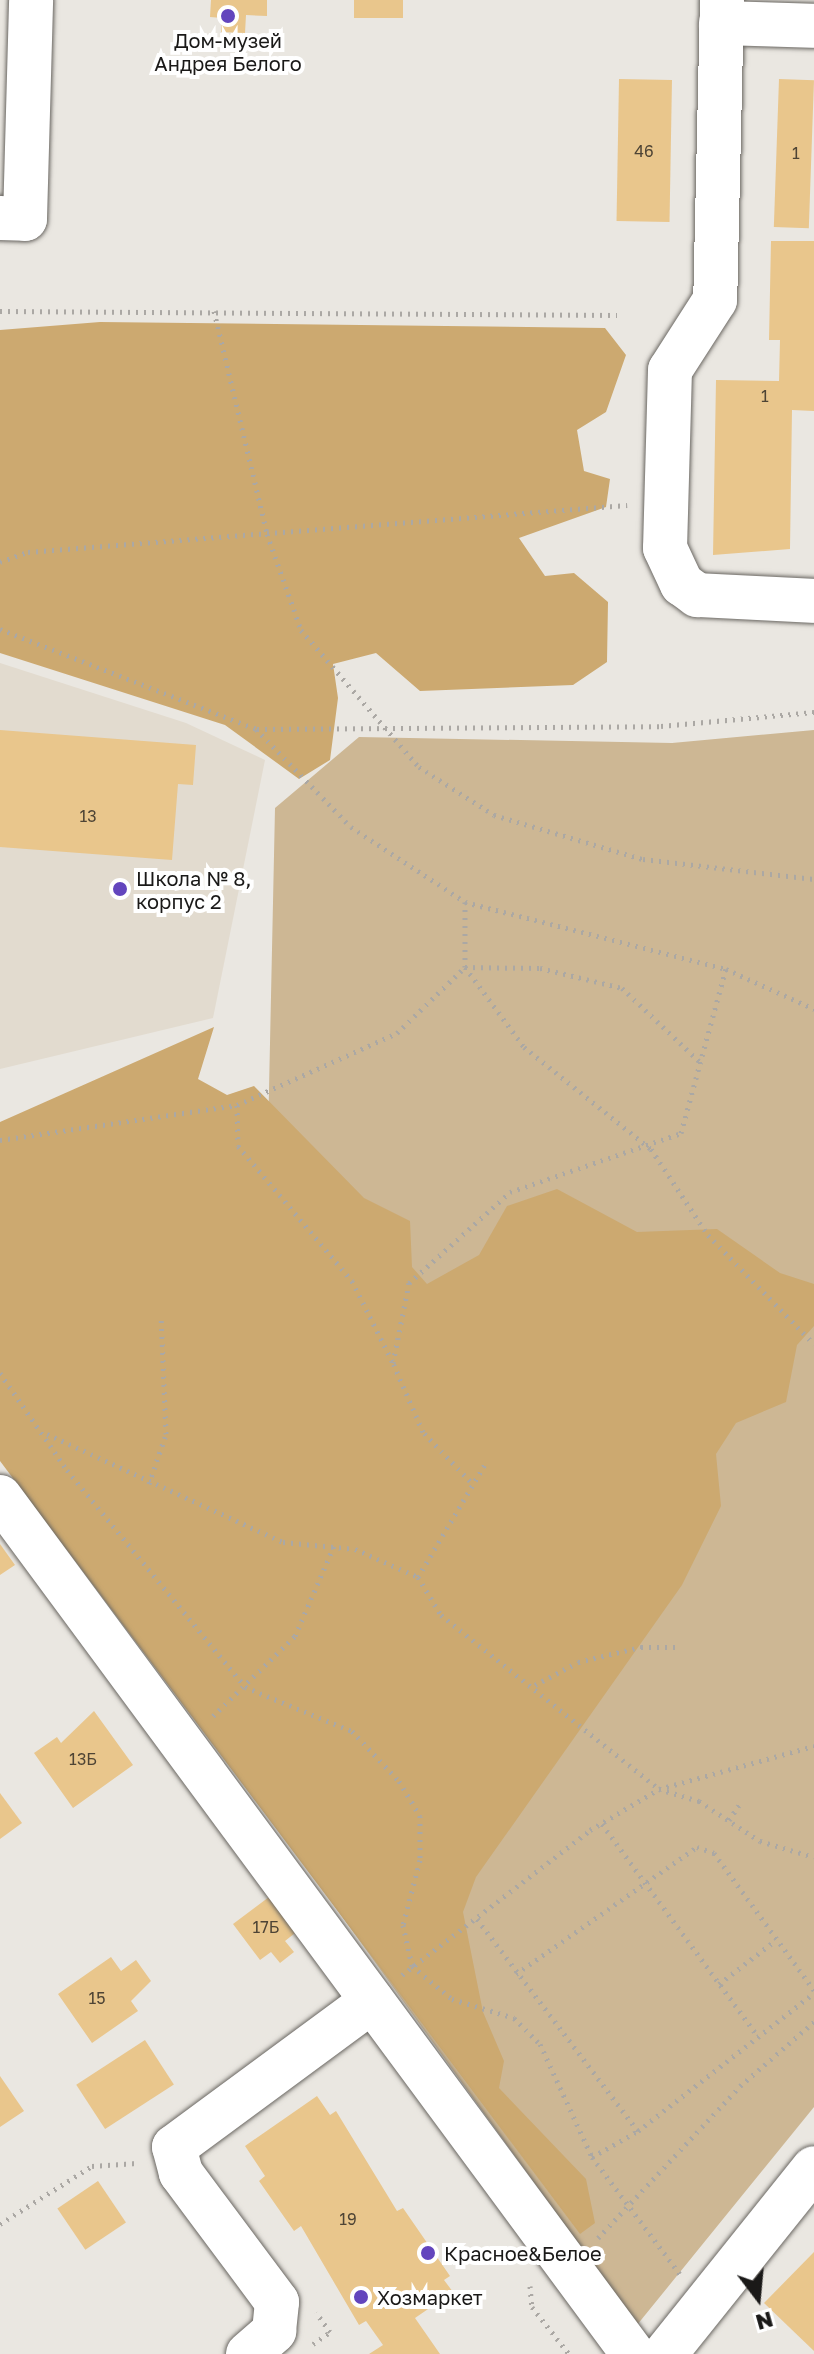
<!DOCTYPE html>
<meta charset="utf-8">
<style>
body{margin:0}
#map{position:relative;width:814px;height:2354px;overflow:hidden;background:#eae7e1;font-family:"Golos Text",sans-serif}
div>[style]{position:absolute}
.built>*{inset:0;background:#e2dbcf}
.green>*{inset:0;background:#cdb794}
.forest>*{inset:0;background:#cca970}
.building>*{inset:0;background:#e9c68c;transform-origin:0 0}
.path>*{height:5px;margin-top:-2.5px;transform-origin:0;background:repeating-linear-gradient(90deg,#aba8a4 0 2px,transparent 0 8px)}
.roads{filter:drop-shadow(0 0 2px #6a6762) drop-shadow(0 0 2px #6a6762)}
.minor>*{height:44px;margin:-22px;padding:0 22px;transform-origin:22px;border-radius:22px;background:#fff}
.dots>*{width:22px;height:22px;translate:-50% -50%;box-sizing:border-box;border:4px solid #fff;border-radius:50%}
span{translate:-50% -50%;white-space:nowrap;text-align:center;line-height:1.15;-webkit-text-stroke:8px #fff;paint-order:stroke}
.number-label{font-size:16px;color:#4e4435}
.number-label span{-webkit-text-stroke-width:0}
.poi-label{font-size:20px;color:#1a1918}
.left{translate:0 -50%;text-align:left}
.north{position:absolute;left:718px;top:2258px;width:80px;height:80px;-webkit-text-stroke:6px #fff;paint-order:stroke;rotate:164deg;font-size:22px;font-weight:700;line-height:32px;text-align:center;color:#1a1918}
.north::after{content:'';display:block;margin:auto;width:28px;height:36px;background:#1a1918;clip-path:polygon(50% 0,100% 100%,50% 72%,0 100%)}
</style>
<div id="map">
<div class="built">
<div style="clip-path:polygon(0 663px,186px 723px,265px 760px,213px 1018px,0 1069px)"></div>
</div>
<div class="green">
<div style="clip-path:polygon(814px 730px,814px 2107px,637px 2325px,0 1443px,0 1167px,268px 1137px,275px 808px,359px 737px,672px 743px)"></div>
</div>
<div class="forest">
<div style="clip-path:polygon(100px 322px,605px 328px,626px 355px,606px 412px,577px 430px,584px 471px,610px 479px,606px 507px,519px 538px,545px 576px,574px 573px,608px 602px,607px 662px,573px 685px,420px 691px,376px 653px,333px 664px,338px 698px,330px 760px,299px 779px,225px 725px,0 653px,0 330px)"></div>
<div style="clip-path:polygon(214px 1027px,198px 1079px,227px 1095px,254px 1086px,364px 1198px,410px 1221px,412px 1267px,427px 1284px,479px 1255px,507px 1206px,557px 1189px,637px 1232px,717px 1229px,780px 1273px,814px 1284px,814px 1326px,797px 1345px,786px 1402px,736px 1423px,716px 1454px,721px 1506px,682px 1585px,476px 1877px,463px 1912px,483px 2012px,504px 2061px,499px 2088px,586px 2179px,595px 2223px,580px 2234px,0 1461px,0 1122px)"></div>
</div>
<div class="building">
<div style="clip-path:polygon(211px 0,267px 0,267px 16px,246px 15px,245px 33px,221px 32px,222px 18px,210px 17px)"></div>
<div style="left:354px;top:0;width:49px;height:18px"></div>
<div style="left:619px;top:79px;width:53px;height:142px;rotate:1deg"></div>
<div style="left:779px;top:79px;width:35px;height:148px;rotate:2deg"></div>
<div style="clip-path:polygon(771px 241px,814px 241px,814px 411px,792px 410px,790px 549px,713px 555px,716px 380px,779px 381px,780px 340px,769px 340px)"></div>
<div style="clip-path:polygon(0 730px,196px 745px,193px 785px,178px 784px,172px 860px,0 847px)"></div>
<div style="clip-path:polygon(0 1544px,15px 1565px,0 1575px)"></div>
<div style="clip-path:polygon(94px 1711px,133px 1765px,73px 1808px,34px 1753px,57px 1737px,61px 1743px)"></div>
<div style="clip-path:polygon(0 1793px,22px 1823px,0 1839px)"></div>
<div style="clip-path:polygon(273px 1894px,300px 1929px,285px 1941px,294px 1952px,280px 1963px,271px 1952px,260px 1960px,233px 1924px)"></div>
<div style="clip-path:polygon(111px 1957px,121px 1971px,136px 1960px,151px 1981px,131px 2001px,138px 2011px,92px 2043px,58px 1994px)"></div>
<div style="left:145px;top:2040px;width:53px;height:82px;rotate:57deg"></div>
<div style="clip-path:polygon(0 2076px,24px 2111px,0 2127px)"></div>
<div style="clip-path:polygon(317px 2096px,330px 2115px,336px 2111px,397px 2211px,403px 2208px,450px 2276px,444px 2280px,453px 2292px,415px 2318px,440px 2354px,369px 2354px,383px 2345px,366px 2321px,359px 2325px,301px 2226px,294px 2231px,259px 2181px,265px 2176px,245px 2146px)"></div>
<div style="left:98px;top:2181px;width:50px;height:49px;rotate:56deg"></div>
<div style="clip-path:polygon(814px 2252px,814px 2351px,764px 2303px)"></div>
</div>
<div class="path">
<div style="left:0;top:311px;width:617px;rotate:0.37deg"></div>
<div style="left:214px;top:311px;width:229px;rotate:76.6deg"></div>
<div style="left:267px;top:534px;width:102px;rotate:70.5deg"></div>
<div style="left:301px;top:630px;width:181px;rotate:49.3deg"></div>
<div style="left:419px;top:767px;width:89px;rotate:32.6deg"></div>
<div style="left:494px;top:815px;width:155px;rotate:16.5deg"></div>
<div style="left:643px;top:859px;width:172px;rotate:6.7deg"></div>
<div style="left:0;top:562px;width:30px;rotate:-20deg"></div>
<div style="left:28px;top:552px;width:601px;rotate:-4.49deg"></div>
<div style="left:0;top:629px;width:275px;rotate:21.3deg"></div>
<div style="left:256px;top:729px;width:136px;rotate:45.9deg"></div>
<div style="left:351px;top:827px;width:136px;rotate:33.3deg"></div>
<div style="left:465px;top:902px;width:269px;rotate:14.4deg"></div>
<div style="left:726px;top:969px;width:97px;rotate:24.4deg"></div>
<div style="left:257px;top:729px;width:404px;rotate:-0.4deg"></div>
<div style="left:661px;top:726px;width:154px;rotate:-5.2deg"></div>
<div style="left:465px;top:902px;width:65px;rotate:90deg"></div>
<div style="left:465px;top:967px;width:99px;rotate:53.6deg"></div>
<div style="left:524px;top:1047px;width:163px;rotate:38.8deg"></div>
<div style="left:651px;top:1149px;width:103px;rotate:56.5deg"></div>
<div style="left:708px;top:1235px;width:152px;rotate:45.8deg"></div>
<div style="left:237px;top:1105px;width:41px;rotate:88.6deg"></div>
<div style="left:238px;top:1146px;width:177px;rotate:49.8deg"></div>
<div style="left:352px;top:1281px;width:92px;rotate:63.4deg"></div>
<div style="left:0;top:1140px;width:240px;rotate:-8.4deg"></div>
<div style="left:237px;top:1105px;width:175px;rotate:-24.2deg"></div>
<div style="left:397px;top:1033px;width:95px;rotate:-44.1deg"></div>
<div style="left:465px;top:967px;width:75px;rotate:0.8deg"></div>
<div style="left:540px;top:968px;width:84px;rotate:13.7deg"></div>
<div style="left:622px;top:988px;width:109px;rotate:43.5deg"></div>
<div style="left:0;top:1373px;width:118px;rotate:55.4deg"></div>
<div style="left:67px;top:1470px;width:281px;rotate:50.6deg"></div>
<div style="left:245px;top:1687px;width:116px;rotate:22.4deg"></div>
<div style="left:352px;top:1731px;width:69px;rotate:46.8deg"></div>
<div style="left:399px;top:1781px;width:41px;rotate:59deg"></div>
<div style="left:420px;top:1816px;width:44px;rotate:90deg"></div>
<div style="left:420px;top:1860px;width:67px;rotate:104.7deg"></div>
<div style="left:403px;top:1925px;width:42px;rotate:77.6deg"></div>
<div style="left:412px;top:1966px;width:52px;rotate:39.5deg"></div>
<div style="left:452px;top:1999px;width:65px;rotate:17deg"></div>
<div style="left:514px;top:2018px;width:37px;rotate:45deg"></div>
<div style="left:540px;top:2044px;width:124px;rotate:65.3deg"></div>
<div style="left:592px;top:2157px;width:146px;rotate:53.1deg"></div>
<div style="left:47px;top:1434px;width:260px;rotate:24.6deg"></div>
<div style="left:283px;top:1542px;width:72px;rotate:5.6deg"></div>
<div style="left:355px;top:1549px;width:69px;rotate:24deg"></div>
<div style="left:418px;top:1577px;width:44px;rotate:58.8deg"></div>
<div style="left:441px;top:1615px;width:279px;rotate:38.6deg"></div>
<div style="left:659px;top:1789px;width:42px;rotate:16.7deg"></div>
<div style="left:699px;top:1801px;width:73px;rotate:33.3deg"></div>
<div style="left:760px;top:1841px;width:56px;rotate:16.5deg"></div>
<div style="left:470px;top:1481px;width:68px;rotate:-133.8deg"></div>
<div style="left:423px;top:1432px;width:75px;rotate:-113.5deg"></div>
<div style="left:393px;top:1363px;width:82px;rotate:-78.7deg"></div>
<div style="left:409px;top:1283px;width:136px;rotate:-42deg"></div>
<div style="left:510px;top:1192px;width:181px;rotate:-19deg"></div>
<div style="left:681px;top:1133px;width:170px;rotate:-74.7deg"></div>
<div style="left:149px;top:1484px;width:53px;rotate:-71.2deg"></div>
<div style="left:166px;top:1434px;width:119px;rotate:-92.4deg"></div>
<div style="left:418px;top:1577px;width:131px;rotate:-59.3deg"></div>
<div style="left:535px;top:1685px;width:49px;rotate:-28.1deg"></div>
<div style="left:578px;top:1662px;width:65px;rotate:-13.4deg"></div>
<div style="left:641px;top:1647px;width:40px"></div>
<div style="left:213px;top:1716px;width:115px;rotate:-44.3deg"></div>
<div style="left:295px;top:1636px;width:98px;rotate:-66.6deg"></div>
<div style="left:729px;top:1820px;width:22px;rotate:-56deg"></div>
<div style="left:602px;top:1824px;width:263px;rotate:53.7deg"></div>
<div style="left:477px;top:1919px;width:266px;rotate:52.8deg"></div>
<div style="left:516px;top:1974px;width:221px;rotate:-35.1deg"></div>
<div style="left:697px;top:1847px;width:18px;rotate:19deg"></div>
<div style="left:714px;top:1853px;width:170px;rotate:53.9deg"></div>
<div style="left:402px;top:1975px;width:237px;rotate:-37.6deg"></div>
<div style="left:590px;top:1830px;width:80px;rotate:-30.7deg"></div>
<div style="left:659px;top:1789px;width:161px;rotate:-15.5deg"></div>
<div style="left:719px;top:1984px;width:72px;rotate:-37.7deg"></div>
<div style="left:592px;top:2157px;width:53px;rotate:-29.5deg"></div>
<div style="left:638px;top:2131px;width:224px;rotate:-38.1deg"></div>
<div style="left:0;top:2224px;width:109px;rotate:-32.2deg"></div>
<div style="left:92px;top:2166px;width:45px;rotate:-3.8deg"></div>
<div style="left:598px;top:2238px;width:208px;rotate:-46.9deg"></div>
<div style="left:740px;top:2086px;width:98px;rotate:-40.9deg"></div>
<div style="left:530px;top:2286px;width:21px;rotate:85deg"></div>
<div style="left:532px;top:2307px;width:60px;rotate:51.8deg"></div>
<div style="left:313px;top:2344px;width:21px;rotate:-35deg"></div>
<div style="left:330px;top:2332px;width:24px;rotate:-125deg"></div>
</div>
<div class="roads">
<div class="minor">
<div style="left:722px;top:0;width:300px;rotate:91.3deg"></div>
<div style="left:715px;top:300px;width:83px;rotate:122.7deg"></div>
<div style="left:670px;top:370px;width:178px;rotate:91.6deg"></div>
<div style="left:665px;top:548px;width:40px;rotate:65deg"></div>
<div style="left:682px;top:584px;width:19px;rotate:36deg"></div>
<div style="left:697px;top:595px;width:117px;rotate:2.9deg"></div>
<div style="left:721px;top:23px;width:93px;rotate:1.8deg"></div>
<div style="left:0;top:218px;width:25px;rotate:2deg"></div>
<div style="left:25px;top:219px;width:219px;rotate:-88.4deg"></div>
<div style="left:0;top:1497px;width:1065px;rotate:53.55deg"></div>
<div style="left:248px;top:2354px;width:35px;rotate:-41deg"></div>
<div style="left:274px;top:2331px;width:29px;rotate:-84deg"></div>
<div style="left:277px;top:2302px;width:161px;rotate:-126.7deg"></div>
<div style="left:181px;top:2173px;width:27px;rotate:-105deg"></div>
<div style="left:174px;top:2147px;width:246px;rotate:-36.4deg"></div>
<div style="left:665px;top:2354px;width:238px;rotate:-51.3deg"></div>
</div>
</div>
<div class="dots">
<div style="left:228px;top:16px;background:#6345bd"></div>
<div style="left:120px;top:889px;background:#6345bd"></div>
<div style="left:428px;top:2253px;background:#6345bd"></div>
<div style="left:361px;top:2297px;background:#6345bd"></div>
</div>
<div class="number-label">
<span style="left:644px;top:151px">46</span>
<span style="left:796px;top:153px">1</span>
<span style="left:765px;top:396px">1</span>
<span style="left:88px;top:816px">13</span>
<span style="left:83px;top:1759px">13Б</span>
<span style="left:266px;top:1927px">17Б</span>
<span style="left:97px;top:1998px">15</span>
<span style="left:348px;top:2219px">19</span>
</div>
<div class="poi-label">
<span style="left:228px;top:52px">Дом-музей<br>Андрея Белого</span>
<span class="left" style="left:136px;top:890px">Школа № 8,<br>корпус 2</span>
<span class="left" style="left:444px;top:2253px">Красное&amp;Белое</span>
<span class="left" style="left:377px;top:2297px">Хозмаркет</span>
</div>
<div class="north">N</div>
</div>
